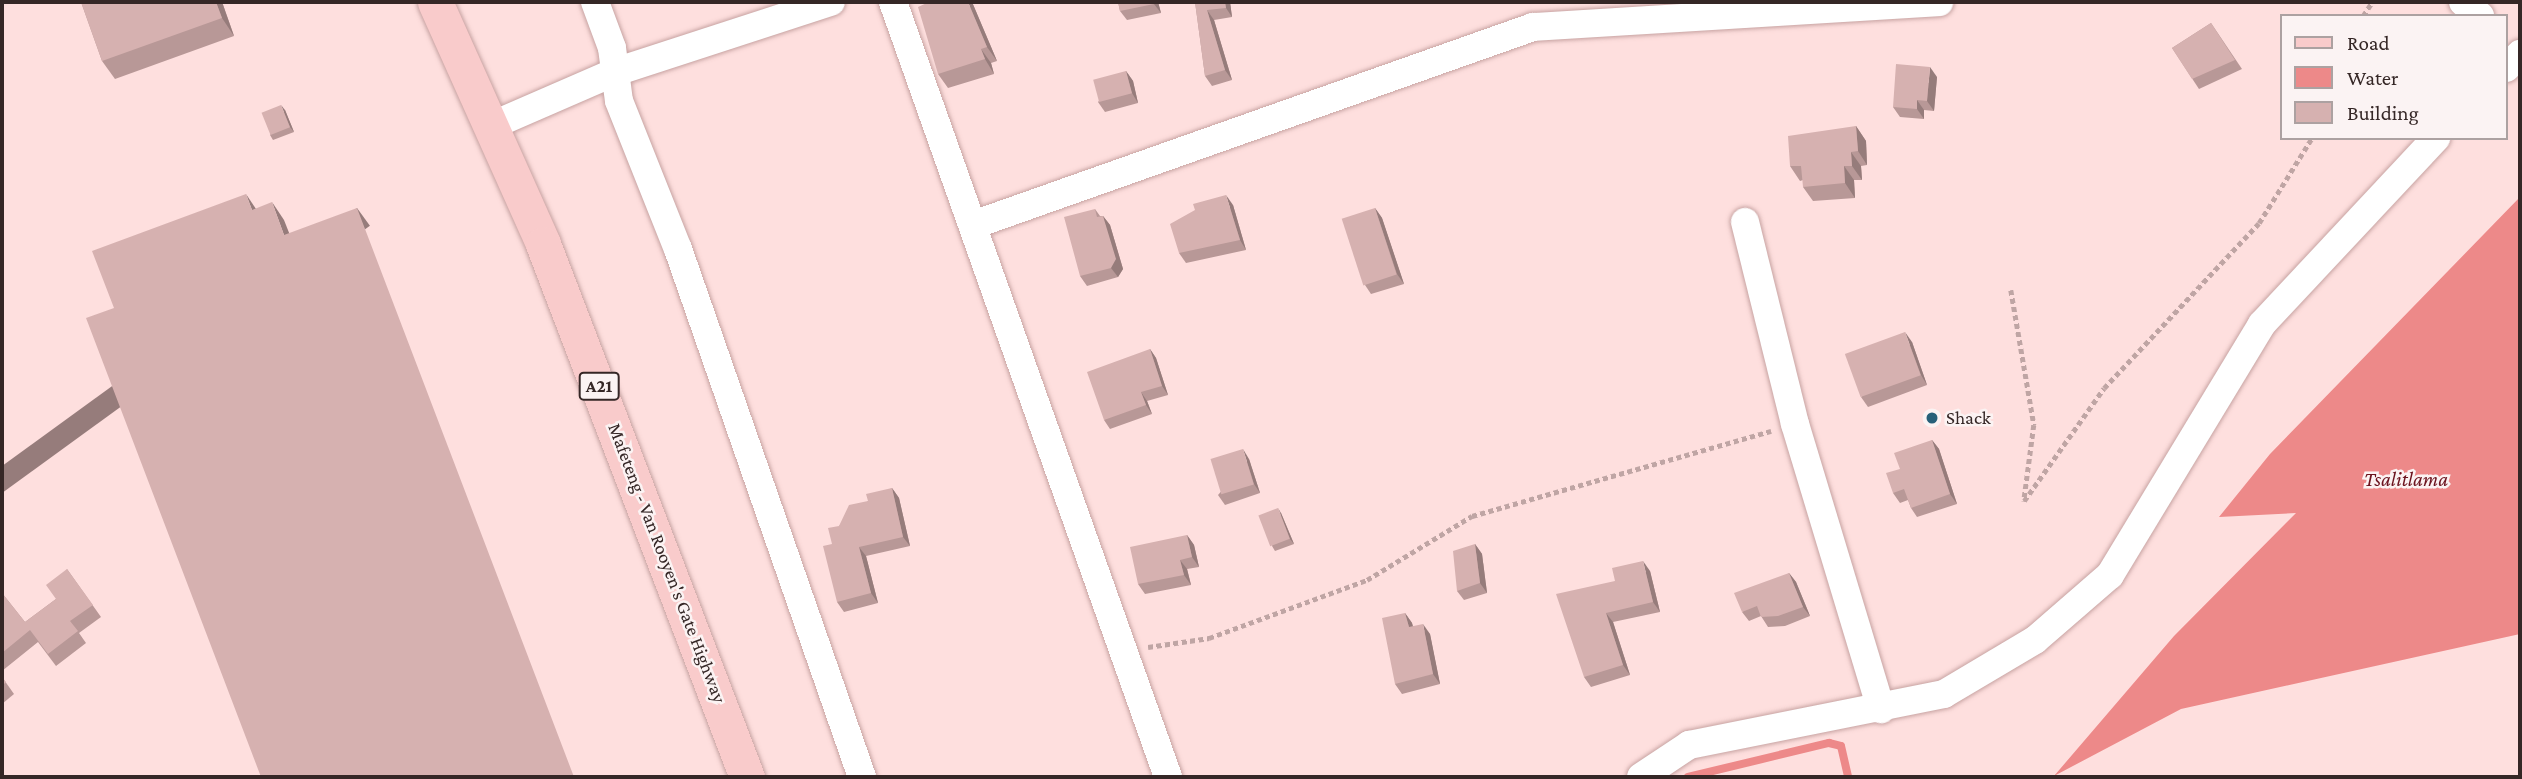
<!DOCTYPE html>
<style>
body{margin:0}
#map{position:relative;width:2522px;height:779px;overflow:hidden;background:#fedfde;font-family:"Crimson Pro",serif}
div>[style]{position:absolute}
.water>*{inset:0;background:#ed8989}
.stream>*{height:8px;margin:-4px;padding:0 4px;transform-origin:4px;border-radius:4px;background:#ed8989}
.path>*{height:4.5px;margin-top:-2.25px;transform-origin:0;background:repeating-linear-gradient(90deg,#bfa5a4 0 5px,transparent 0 8.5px)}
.roads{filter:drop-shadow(0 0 2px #c7a3a2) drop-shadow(0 0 2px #c7a3a2)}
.minor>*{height:28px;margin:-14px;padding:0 14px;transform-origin:14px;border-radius:14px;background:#fff}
.major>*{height:35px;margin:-17.5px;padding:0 17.5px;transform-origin:17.5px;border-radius:17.5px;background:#f9cbcb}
.wall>*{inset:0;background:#b89897}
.shaded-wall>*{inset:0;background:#967c7b;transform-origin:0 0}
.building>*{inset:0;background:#d6b1b0;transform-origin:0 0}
.dots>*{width:19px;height:19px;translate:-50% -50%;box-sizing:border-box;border:4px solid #fbf3f3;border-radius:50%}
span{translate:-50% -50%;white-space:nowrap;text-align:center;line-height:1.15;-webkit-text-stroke:5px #fbf3f3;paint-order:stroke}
.shield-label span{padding:2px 5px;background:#fbf3f3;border:2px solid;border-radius:5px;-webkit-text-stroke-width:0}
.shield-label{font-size:18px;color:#352726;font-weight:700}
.poi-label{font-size:19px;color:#352726}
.left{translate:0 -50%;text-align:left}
.street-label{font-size:19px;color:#352726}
.water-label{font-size:21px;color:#6c131e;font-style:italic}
.frame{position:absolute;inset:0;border:4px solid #352726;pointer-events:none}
.legend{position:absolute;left:2280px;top:14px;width:228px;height:126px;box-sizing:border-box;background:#fbf3f3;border:2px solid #aca1a1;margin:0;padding:9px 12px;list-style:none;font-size:21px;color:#352726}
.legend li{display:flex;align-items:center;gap:14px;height:35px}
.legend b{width:35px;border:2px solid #aca1a1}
</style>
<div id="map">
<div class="water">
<div style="clip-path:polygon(2520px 197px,2520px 634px,2181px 709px,2054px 776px,2174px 636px,2296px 513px,2219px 517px,2270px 454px)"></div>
</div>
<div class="stream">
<div style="left:1688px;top:777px;width:145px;rotate:-13.6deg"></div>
<div style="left:1829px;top:743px;width:12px;rotate:14deg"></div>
<div style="left:1841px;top:746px;width:32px;rotate:77deg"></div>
</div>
<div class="path">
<div style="left:2363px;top:16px;width:17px;rotate:-57deg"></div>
<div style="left:2011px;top:290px;width:137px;rotate:80.3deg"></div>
<div style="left:2034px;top:425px;width:77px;rotate:97.5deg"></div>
<div style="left:2024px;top:501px;width:138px;rotate:-54.7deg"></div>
<div style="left:2104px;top:388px;width:226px;rotate:-46.8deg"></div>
<div style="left:2259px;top:223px;width:100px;rotate:-58.1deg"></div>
<div style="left:1148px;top:647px;width:62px;rotate:-8.4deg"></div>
<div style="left:1209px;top:638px;width:168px;rotate:-20.2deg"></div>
<div style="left:1367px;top:580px;width:123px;rotate:-31.4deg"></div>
<div style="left:1472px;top:516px;width:311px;rotate:-15.9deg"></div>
</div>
<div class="roads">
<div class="minor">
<div style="left:595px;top:2px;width:49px;rotate:69.7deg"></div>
<div style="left:612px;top:48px;width:53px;rotate:82.5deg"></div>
<div style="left:619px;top:101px;width:159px;rotate:68.3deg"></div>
<div style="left:678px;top:249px;width:559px;rotate:70.79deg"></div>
<div style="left:893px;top:2px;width:822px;rotate:70.46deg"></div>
<div style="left:2463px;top:2px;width:22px;rotate:39deg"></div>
<div style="left:2506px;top:68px;width:20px;rotate:-45deg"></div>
<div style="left:493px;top:125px;width:133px;rotate:-23.5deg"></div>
<div style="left:615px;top:72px;width:227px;rotate:-18deg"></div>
<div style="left:1745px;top:222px;width:208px;rotate:76.1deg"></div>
<div style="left:1795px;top:424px;width:298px;rotate:73.2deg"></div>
<div style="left:973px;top:225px;width:594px;rotate:-19.47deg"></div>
<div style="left:1533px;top:27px;width:407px;rotate:-3.5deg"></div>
<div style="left:1641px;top:777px;width:58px;rotate:-33.7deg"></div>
<div style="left:1689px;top:745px;width:260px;rotate:-11.3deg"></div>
<div style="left:1944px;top:694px;width:106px;rotate:-30.7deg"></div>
<div style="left:2035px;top:640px;width:99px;rotate:-40.9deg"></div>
<div style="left:2110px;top:575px;width:293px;rotate:-58.8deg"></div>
<div style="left:2262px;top:324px;width:255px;rotate:-46.9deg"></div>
</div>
<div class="major">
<div style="left:435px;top:2px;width:265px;rotate:65.9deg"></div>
<div style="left:543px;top:244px;width:571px;rotate:69.06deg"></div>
</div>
</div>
<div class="wall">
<div style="clip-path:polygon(81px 2px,222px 2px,234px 36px,115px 79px,102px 61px)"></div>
<div style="clip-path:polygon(972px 2px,997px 61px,991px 63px,994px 74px,948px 88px,938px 74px)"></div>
<div style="clip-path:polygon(1118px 2px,1158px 2px,1161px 13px,1127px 20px,1120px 11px)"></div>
<div style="clip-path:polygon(1195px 2px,1230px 2px,1232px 17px,1214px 20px,1232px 80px,1212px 86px,1205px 76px)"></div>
<div style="clip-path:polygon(2211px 23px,2242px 69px,2199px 89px,2172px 48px)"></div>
<div style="clip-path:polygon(1126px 71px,1133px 81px,1138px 103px,1105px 112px,1098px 102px)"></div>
<div style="clip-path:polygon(1937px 77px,1934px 111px,1924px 110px,1924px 119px,1900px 117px,1893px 107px)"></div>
<div style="clip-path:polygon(285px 110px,294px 132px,273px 140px,270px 135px)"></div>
<div style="clip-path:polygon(1856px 126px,1866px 141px,1867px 165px,1861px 166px,1862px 180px,1854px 180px,1855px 198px,1813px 201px,1803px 187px,1803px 180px,1800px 181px,1790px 166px)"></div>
<div style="clip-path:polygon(1233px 205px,1246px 250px,1186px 263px,1179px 253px)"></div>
<div style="clip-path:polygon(1375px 208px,1382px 218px,1404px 284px,1371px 294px,1365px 285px)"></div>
<div style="clip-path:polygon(1095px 209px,1100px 216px,1103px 216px,1110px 225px,1123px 269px,1118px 277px,1087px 286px,1080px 276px)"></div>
<div style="clip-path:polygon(1912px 342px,1927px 385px,1868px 407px,1861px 397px)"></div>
<div style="clip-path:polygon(1150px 349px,1156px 358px,1168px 395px,1147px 401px,1152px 414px,1110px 429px,1104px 420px)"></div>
<div style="clip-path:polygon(1932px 440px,1939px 449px,1957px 504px,1917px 517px,1911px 508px,1908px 500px,1900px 503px,1893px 493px,1900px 469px)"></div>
<div style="clip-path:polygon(1249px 459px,1260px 493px,1225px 505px,1218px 495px)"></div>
<div style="clip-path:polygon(892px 488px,899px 498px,910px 546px,866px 556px,878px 603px,844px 612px,837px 602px,839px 526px,868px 501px)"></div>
<div style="clip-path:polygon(1281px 513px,1294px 544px,1275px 551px,1272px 546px)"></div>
<div style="clip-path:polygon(1187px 535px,1194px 545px,1199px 567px,1187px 569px,1191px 585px,1145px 594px,1138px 584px)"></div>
<div style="clip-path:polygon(1475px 544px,1482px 554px,1487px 593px,1464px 600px,1457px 591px)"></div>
<div style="clip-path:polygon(67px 569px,101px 617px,79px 633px,86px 643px,56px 666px,38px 642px,2px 671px,2px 593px,25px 622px,56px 599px)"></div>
<div style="clip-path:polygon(1650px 571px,1660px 612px,1613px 622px,1630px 675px,1591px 687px,1584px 677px,1615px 581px)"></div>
<div style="clip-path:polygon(1789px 573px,1796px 582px,1810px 616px,1785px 626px,1768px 627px,1761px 616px,1749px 621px,1742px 612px)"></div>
<div style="clip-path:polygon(1405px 613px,1412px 623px,1413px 626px,1430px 634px,1440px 684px,1402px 694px,1395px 684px)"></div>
<div style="clip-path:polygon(2px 677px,14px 694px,2px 704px)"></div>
</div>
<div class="shaded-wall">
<div style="clip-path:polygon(216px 2px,222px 2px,234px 36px,222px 18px)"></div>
<div style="clip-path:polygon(968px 2px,972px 2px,997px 61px,987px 47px)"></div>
<div style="clip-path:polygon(1154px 2px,1158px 2px,1161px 13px,1154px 4px)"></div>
<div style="clip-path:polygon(1225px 2px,1230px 2px,1232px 17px,1226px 8px)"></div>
<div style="clip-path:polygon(1207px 10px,1214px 20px,1232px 80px,1225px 70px)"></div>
<div style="clip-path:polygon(981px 49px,991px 63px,994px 74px,985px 59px)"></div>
<div style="clip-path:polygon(1930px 67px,1937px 77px,1934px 111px,1927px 101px)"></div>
<div style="clip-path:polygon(1126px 71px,1133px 81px,1138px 103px,1132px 93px)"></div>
<div style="clip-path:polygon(1917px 100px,1924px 110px,1924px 119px,1917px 109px)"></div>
<div style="clip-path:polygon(281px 105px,285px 110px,294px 132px,290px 127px)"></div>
<div style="clip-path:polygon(1856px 126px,1866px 141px,1867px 165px,1858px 151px)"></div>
<div style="clip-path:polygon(1851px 152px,1861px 166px,1862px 180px,1852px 166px)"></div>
<div style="clip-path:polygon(1844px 166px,1854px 180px,1855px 198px,1845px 183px)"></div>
<div style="clip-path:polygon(246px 194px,258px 212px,252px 210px)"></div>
<div style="clip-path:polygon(1226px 195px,1233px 205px,1246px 250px,1240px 240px)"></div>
<div style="clip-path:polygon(272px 202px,284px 220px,297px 253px,284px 235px)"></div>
<div style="left:357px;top:208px;width:22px;height:609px;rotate:54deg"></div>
<div style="clip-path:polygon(1375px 208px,1382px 218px,1404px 284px,1397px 274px)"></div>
<div style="clip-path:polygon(1103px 216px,1110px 225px,1123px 269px,1118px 277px,1111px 268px)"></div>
<div style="clip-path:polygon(1905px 332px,1912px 342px,1927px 385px,1921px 375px)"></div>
<div style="clip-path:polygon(1150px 349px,1156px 358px,1168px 395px,1162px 386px)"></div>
<div style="clip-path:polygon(1141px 392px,1147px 401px,1152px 414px,1146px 405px)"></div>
<div style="clip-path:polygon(1932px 440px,1939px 449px,1957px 504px,1950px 494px)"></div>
<div style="clip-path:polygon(1243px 449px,1249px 459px,1260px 493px,1254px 484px)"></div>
<div style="clip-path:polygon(892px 488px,899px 498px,910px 546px,903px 537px)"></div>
<div style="clip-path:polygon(1278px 508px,1281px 513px,1294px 544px,1290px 539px)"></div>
<div style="clip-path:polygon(1187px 535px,1194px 545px,1199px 567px,1192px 557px)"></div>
<div style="clip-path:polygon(1475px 544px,1482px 554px,1487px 593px,1480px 583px)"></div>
<div style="clip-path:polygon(859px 547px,866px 556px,878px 603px,871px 593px)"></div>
<div style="clip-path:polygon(1180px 560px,1187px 569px,1191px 585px,1184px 575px)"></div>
<div style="clip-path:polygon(1643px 561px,1650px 571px,1660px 612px,1653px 602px)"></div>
<div style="clip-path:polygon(1789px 573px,1796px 582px,1810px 616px,1803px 607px)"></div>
<div style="clip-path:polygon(1405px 613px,1412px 623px,1415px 637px,1409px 627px)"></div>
<div style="clip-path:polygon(1606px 613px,1613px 622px,1630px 675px,1623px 665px)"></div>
<div style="clip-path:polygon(1423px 624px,1430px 634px,1440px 684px,1433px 674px)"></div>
</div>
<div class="building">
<div style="clip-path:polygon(81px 2px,216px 2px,222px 18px,102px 61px)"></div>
<div style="clip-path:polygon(929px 2px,968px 2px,987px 47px,981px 49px,985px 59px,938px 74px,918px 7px)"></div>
<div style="clip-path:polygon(1118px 2px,1154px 2px,1154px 4px,1120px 11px)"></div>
<div style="clip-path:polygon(1195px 2px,1225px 2px,1226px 8px,1207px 10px,1225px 70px,1205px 76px)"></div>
<div style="clip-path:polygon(2211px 23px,2235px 60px,2192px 79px,2172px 48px)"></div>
<div style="clip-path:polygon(1896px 64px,1930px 67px,1927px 101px,1917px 100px,1917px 109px,1893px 107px)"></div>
<div style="left:1126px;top:71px;width:23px;height:34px;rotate:75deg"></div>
<div style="left:281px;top:105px;width:24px;height:21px;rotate:68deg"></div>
<div style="clip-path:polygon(1856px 126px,1858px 151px,1851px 152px,1852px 166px,1844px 166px,1845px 183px,1803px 187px,1801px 166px,1790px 166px,1788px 136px)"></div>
<div style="clip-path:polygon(246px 194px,252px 210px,272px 202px,284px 235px,357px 208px,574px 777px,261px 777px,86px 318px,114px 308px,92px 251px)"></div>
<div style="clip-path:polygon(1226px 195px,1240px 240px,1179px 253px,1170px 224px,1195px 210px,1193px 204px)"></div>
<div style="left:1375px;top:208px;width:70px;height:35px;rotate:72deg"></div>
<div style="clip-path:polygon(1095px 209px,1097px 217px,1103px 216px,1116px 259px,1111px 268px,1080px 276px,1064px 217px)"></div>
<div style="left:1905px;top:332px;width:46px;height:64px;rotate:70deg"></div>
<div style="clip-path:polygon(1150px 349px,1162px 386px,1141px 392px,1146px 405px,1104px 420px,1087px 372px)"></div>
<div style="clip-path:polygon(1932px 440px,1950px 494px,1911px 508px,1904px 489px,1893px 493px,1886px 473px,1900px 469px,1894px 453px)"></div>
<div style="left:1243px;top:449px;width:37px;height:34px;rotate:73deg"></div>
<div style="clip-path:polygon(892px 488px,903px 537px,859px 547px,871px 593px,837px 602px,823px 546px,832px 544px,828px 528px,839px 526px,849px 505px,868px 501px,866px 494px)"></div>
<div style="left:1278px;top:508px;width:33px;height:21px;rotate:69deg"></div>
<div style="clip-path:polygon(1187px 535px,1192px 557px,1180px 560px,1184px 575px,1138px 584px,1130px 547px)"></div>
<div style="clip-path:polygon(1475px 544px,1480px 583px,1457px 591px,1453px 551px)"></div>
<div style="clip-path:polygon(1643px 561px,1653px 602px,1606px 613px,1623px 665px,1584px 677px,1556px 594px,1615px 581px,1612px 568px)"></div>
<div style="clip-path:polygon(67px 569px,93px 605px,70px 621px,78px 631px,48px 654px,30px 630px,2px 653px,2px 593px,25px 622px,56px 599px,46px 585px)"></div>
<div style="clip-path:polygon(1789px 573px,1803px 607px,1778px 616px,1761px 617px,1757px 606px,1742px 612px,1734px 593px)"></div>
<div style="clip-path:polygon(1405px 613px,1409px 627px,1423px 624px,1433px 674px,1395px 684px,1382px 618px)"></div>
<div style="clip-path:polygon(2px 677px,6px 682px,2px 686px)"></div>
</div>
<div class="dots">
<div style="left:1932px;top:418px;background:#276079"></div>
</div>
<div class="shield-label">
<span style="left:599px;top:386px">A21</span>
</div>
<div class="poi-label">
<span class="left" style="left:1946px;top:418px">Shack</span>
</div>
<div class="street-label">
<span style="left:667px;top:563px;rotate:69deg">Mafeteng - Van Rooyen's Gate Highway</span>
</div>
<div class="water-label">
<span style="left:2406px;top:479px">Tsalitlama</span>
</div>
<div class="frame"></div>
<ul class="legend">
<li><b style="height:9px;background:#f9cbcb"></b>Road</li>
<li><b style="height:19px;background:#ed8989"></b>Water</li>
<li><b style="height:19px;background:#d6b1b0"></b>Building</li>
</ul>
</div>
